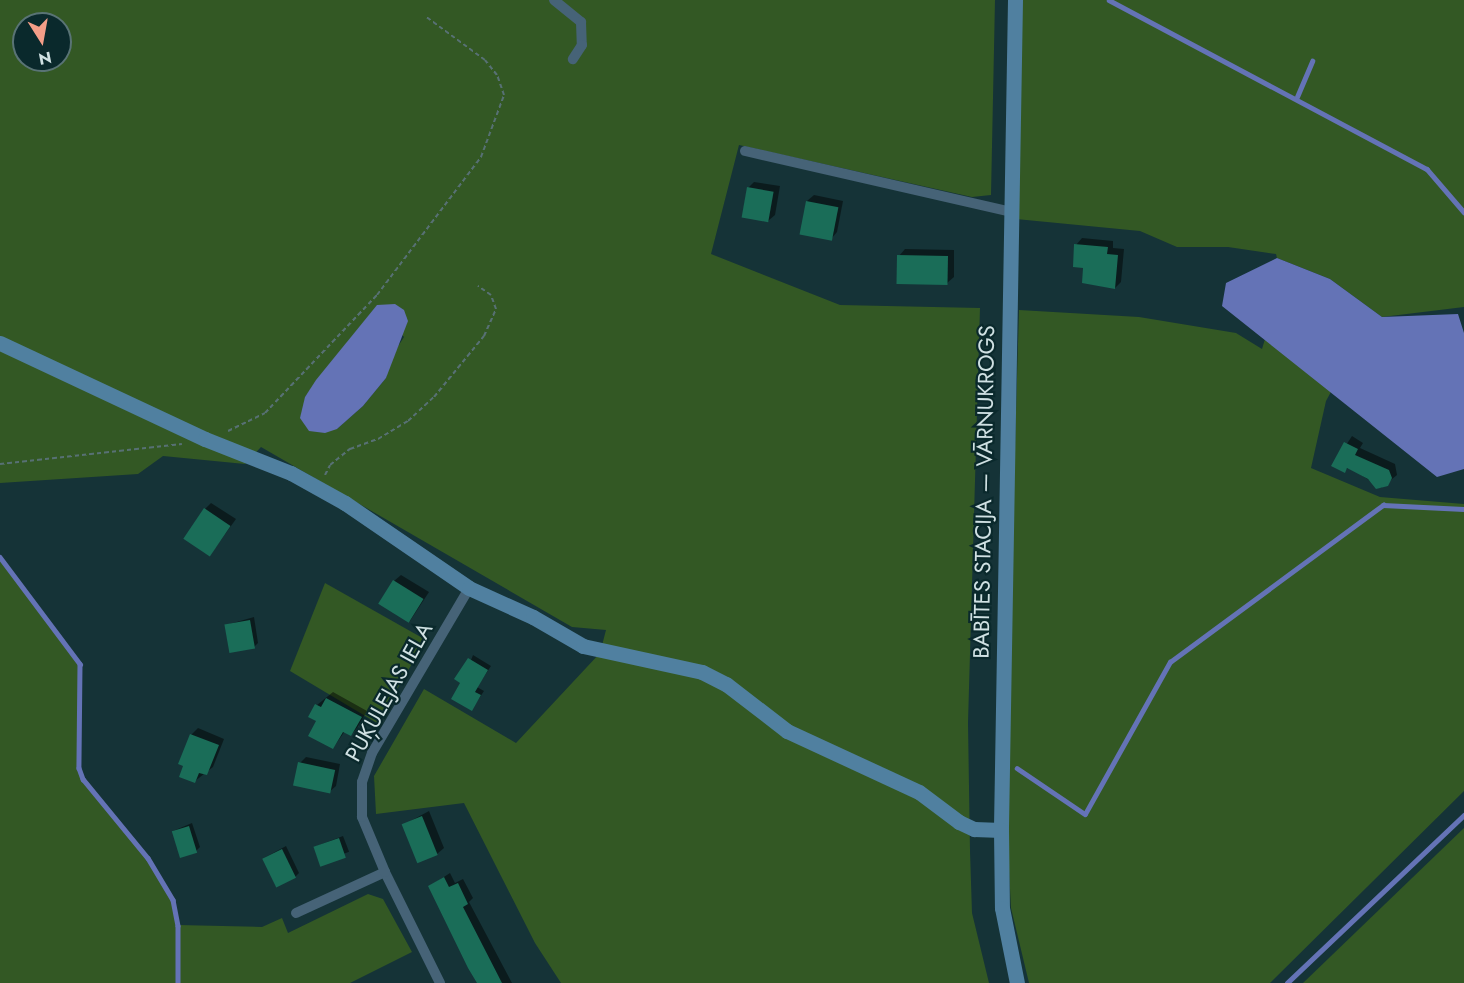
<!DOCTYPE html>
<meta charset="utf-8">
<style>
body{margin:0}
#map{position:relative;width:1464px;height:983px;overflow:hidden;background:#153337;font-family:Jost,sans-serif}
div>[style]{position:absolute}
.green>*{inset:0;background:#335824}
.water>*{inset:0;background:#6473b6}
.shadow>*{inset:0;background:#0007;transform-origin:0 0}
.stream>*{height:4.5px;margin:-2.25px;padding:0 2.25px;transform-origin:2.25px;border-radius:2.25px;background:#6473b6}
.building>*{inset:0;background:#1a6d58;transform-origin:0 0}
.path>*{height:2px;margin-top:-1px;transform-origin:0;background:repeating-linear-gradient(90deg,#577074 0 4.5px,transparent 0 7.5px)}
.street>*{height:10px;margin:-5px;padding:0 5px;transform-origin:5px;border-radius:5px;background:#466377}
.secondary>*{height:15px;margin:-7.5px;padding:0 7.5px;transform-origin:7.5px;border-radius:7.5px;background:#5080a0}
span{translate:-50% -50%;white-space:nowrap;text-align:center;line-height:1.15;-webkit-text-stroke:4.5px #0a292c;paint-order:stroke}
.street-label{font-size:22px;color:#d0e1e3}
.north{position:absolute;left:12px;top:12px;width:60px;height:60px;box-sizing:border-box;background:#0a292c;border:2px solid #597375;border-radius:50%;rotate:169deg;font-size:16px;font-weight:700;line-height:24px;text-align:center;color:#d0e1e3}
.north::after{content:'';display:block;margin:auto;width:21px;height:27px;background:#f49e88;clip-path:polygon(50% 0,100% 100%,50% 72%,0 100%)}
</style>
<div id="map">
<div class="green">
<div style="clip-path:polygon(evenodd,0 0,995px 0,991px 195px,972px 197px,739px 145px,711px 254px,840px 305px,980px 308px,968px 723px,970px 851px,972px 913px,989px 983px,561px 983px,535px 943px,464px 803px,376px 814px,374px 776px,424px 689px,516px 743px,600px 653px,606px 630px,572px 627px,261px 447px,245px 464px,163px 456px,138px 474px,0 483px,0 0,24px 24px,60px 24px,60px 60px,24px 60px,24px 24px,0 0,378px 305px,404px 337px,390px 359px,386px 378px,363px 406px,337px 429px,305px 397px,378px 305px)"></div>
<div style="clip-path:polygon(1021px 0,1464px 0,1464px 307px,1382px 317px,1330px 279px,1277px 258px,1276px 254px,1228px 247px,1177px 247px,1140px 231px,1015px 219px)"></div>
<div style="clip-path:polygon(1019px 310px,1139px 317px,1236px 333px,1262px 349px,1265px 339px,1332px 390px,1326px 401px,1311px 468px,1380px 497px,1464px 504px,1464px 791px,1270px 983px,1029px 983px,1011px 908px,1008px 850px,1007px 723px)"></div>
<div style="clip-path:polygon(0 557px,80px 664px,79px 768px,83px 779px,148px 858px,173px 900px,178px 925px,262px 927px,282px 918px,288px 933px,368px 894px,383px 899px,412px 952px,350px 983px,0 983px)"></div>
<div style="clip-path:polygon(325px 583px,426px 640px,377px 723px,290px 671px)"></div>
<div style="clip-path:polygon(1464px 828px,1464px 983px,1303px 983px)"></div>
</div>
<div class="water">
<div style="clip-path:polygon(1277px 258px,1330px 279px,1382px 317px,1458px 314px,1464px 333px,1464px 469px,1437px 477px,1222px 306px,1226px 283px)"></div>
<div style="clip-path:polygon(395px 304px,404px 310px,408px 321px,386px 378px,363px 406px,337px 429px,325px 433px,309px 431px,300px 418px,305px 397px,316px 380px,377px 305px)"></div>
</div>
<div class="shadow">
<div style="clip-path:polygon(754px 182px,780px 186px,775px 215px,768px 221px,748px 188px)"></div>
<div style="clip-path:polygon(814px 195px,843px 201px,837px 232px,831px 239px,807px 201px)"></div>
<div style="clip-path:polygon(1082px 238px,1113px 241px,1113px 248px,1124px 249px,1121px 282px,1115px 288px,1076px 245px)"></div>
<div style="clip-path:polygon(905px 249px,954px 250px,954px 277px,947px 283px,899px 256px)"></div>
<div style="clip-path:polygon(1352px 436px,1363px 443px,1360px 448px,1395px 464px,1397px 475px,1381px 488px,1349px 467px,1344px 471px,1333px 465px)"></div>
<div style="clip-path:polygon(211px 503px,236px 519px,210px 555px,205px 509px)"></div>
<div style="clip-path:polygon(401px 575px,429px 592px,410px 621px,394px 581px)"></div>
<div style="clip-path:polygon(254px 617px,258px 643px,254px 647px,226px 625px)"></div>
<div style="clip-path:polygon(473px 655px,491px 666px,477px 687px,484px 691px,472px 709px,462px 683px)"></div>
<div style="clip-path:polygon(333px 692px,367px 711px,357px 728px,351px 735px,345px 731px,333px 748px,318px 720px,310px 716px,317px 705px)"></div>
<div style="clip-path:polygon(198px 728px,224px 739px,213px 767px,195px 781px,191px 735px)"></div>
<div style="clip-path:polygon(306px 757px,340px 764px,336px 786px,329px 792px,300px 763px)"></div>
<div style="clip-path:polygon(429px 811px,444px 848px,437px 854px,403px 825px)"></div>
<div style="clip-path:polygon(192px 823px,200px 847px,196px 851px,173px 831px)"></div>
<div style="left:343px;top:836px;width:17px;height:31px;rotate:69deg"></div>
<div style="clip-path:polygon(286px 846px,299px 873px,295px 877px,264px 858px)"></div>
<div style="clip-path:polygon(450px 873px,455px 883px,463px 879px,473px 898px,469px 902px,512px 983px,479px 983px,430px 886px)"></div>
</div>
<div class="stream">
<div style="left:1109px;top:0;width:360px;rotate:28deg"></div>
<div style="left:1427px;top:169px;width:57px;rotate:49.3deg"></div>
<div style="left:1297px;top:97px;width:39px;rotate:-67deg"></div>
<div style="left:0;top:557px;width:134px;rotate:53.2deg"></div>
<div style="left:80px;top:664px;width:104px;rotate:90.6deg"></div>
<div style="left:79px;top:768px;width:12px;rotate:70deg"></div>
<div style="left:83px;top:779px;width:102px;rotate:50.6deg"></div>
<div style="left:148px;top:858px;width:49px;rotate:59.2deg"></div>
<div style="left:173px;top:900px;width:26px;rotate:79deg"></div>
<div style="left:178px;top:926px;width:57px;rotate:90deg"></div>
<div style="left:1017px;top:768px;width:82px;rotate:34.1deg"></div>
<div style="left:1085px;top:814px;width:174px;rotate:-60.8deg"></div>
<div style="left:1170px;top:662px;width:265px;rotate:-36.4deg"></div>
<div style="left:1383px;top:505px;width:81px;rotate:2.8deg"></div>
<div style="left:1287px;top:983px;width:244px;rotate:-43.5deg"></div>
</div>
<div class="building">
<div style="left:747px;top:187px;width:27px;height:31px;rotate:10deg"></div>
<div style="left:806px;top:201px;width:33px;height:34px;rotate:11deg"></div>
<div style="clip-path:polygon(1074px 244px,1108px 247px,1107px 254px,1118px 255px,1115px 289px,1082px 283px,1083px 268px,1073px 267px)"></div>
<div style="left:897px;top:255px;width:51px;height:29px;rotate:1deg"></div>
<div style="clip-path:polygon(1344px 442px,1358px 449px,1355px 455px,1389px 470px,1392px 478px,1388px 486px,1376px 489px,1368px 479px,1347px 468px,1345px 473px,1331px 466px)"></div>
<div style="left:204px;top:508px;width:32px;height:37px;rotate:34deg"></div>
<div style="left:393px;top:580px;width:36px;height:28px;rotate:32deg"></div>
<div style="left:250px;top:620px;width:29px;height:26px;rotate:80deg"></div>
<div style="clip-path:polygon(468px 658px,488px 670px,475px 692px,481px 695px,472px 711px,451px 699px,460px 683px,454px 679px)"></div>
<div style="clip-path:polygon(326px 698px,362px 717px,351px 736px,343px 732px,333px 749px,308px 736px,316px 721px,308px 717px,315px 704px,321px 707px)"></div>
<div style="clip-path:polygon(190px 734px,219px 745px,207px 775px,199px 773px,195px 783px,179px 777px,183px 766px,178px 764px)"></div>
<div style="left:298px;top:762px;width:38px;height:24px;rotate:12deg"></div>
<div style="left:422px;top:816px;width:42px;height:22px;rotate:68deg"></div>
<div style="left:189px;top:826px;width:28px;height:18px;rotate:73deg"></div>
<div style="left:339px;top:838px;width:21px;height:27px;rotate:71deg"></div>
<div style="left:282px;top:849px;width:32px;height:22px;rotate:64deg"></div>
<div style="clip-path:polygon(444px 877px,449px 887px,458px 883px,468px 904px,463px 907px,502px 983px,477px 983px,468px 968px,428px 886px)"></div>
</div>
<div class="path">
<div style="left:228px;top:431px;width:41px;rotate:-25.9deg"></div>
<div style="left:265px;top:413px;width:163px;rotate:-46.5deg"></div>
<div style="left:377px;top:295px;width:173px;rotate:-53deg"></div>
<div style="left:481px;top:157px;width:66px;rotate:-69.6deg"></div>
<div style="left:504px;top:95px;width:21px;rotate:-109deg"></div>
<div style="left:497px;top:75px;width:19px;rotate:-129deg"></div>
<div style="left:485px;top:60px;width:74px;rotate:-143.7deg"></div>
<div style="left:0;top:464px;width:183px;rotate:-6.3deg"></div>
<div style="left:325px;top:475px;width:11px;rotate:-63deg"></div>
<div style="left:330px;top:465px;width:26px;rotate:-39deg"></div>
<div style="left:350px;top:449px;width:30px;rotate:-20deg"></div>
<div style="left:378px;top:439px;width:35px;rotate:-31deg"></div>
<div style="left:408px;top:421px;width:35px;rotate:-43deg"></div>
<div style="left:434px;top:397px;width:79px;rotate:-50.7deg"></div>
<div style="left:484px;top:336px;width:30px;rotate:-66deg"></div>
<div style="left:496px;top:309px;width:15px;rotate:-110deg"></div>
<div style="left:491px;top:295px;width:16px;rotate:-145deg"></div>
</div>
<div class="street">
<div style="left:554px;top:0;width:35px;rotate:39deg"></div>
<div style="left:581px;top:22px;width:23px;rotate:88deg"></div>
<div style="left:582px;top:45px;width:17px;rotate:123deg"></div>
<div style="left:745px;top:151px;width:273px;rotate:12.9deg"></div>
<div style="left:296px;top:913px;width:98px;rotate:-24.7deg"></div>
<div style="left:440px;top:983px;width:124px;rotate:-116.4deg"></div>
<div style="left:385px;top:872px;width:60px;rotate:-112.7deg"></div>
<div style="left:362px;top:817px;width:35px;rotate:-90deg"></div>
<div style="left:362px;top:782px;width:31px;rotate:-71deg"></div>
<div style="left:372px;top:753px;width:191px;rotate:-59.5deg"></div>
</div>
<div class="secondary">
<div style="left:1015px;top:0;width:830px;rotate:90.97deg"></div>
<div style="left:1001px;top:830px;width:78px;rotate:89.3deg"></div>
<div style="left:1002px;top:908px;width:76px;rotate:78.7deg"></div>
<div style="left:0;top:343px;width:226px;rotate:25.1deg"></div>
<div style="left:205px;top:439px;width:92px;rotate:21.6deg"></div>
<div style="left:291px;top:473px;width:62px;rotate:29.1deg"></div>
<div style="left:345px;top:503px;width:150px;rotate:34.4deg"></div>
<div style="left:469px;top:588px;width:70px;rotate:24.4deg"></div>
<div style="left:533px;top:617px;width:58px;rotate:30.1deg"></div>
<div style="left:583px;top:646px;width:122px;rotate:12.3deg"></div>
<div style="left:702px;top:672px;width:27px;rotate:27deg"></div>
<div style="left:726px;top:684px;width:77px;rotate:37.6deg"></div>
<div style="left:787px;top:731px;width:145px;rotate:24.8deg"></div>
<div style="left:919px;top:792px;width:50px;rotate:36.9deg"></div>
<div style="left:959px;top:822px;width:17px;rotate:25deg"></div>
<div style="left:974px;top:829px;width:27px;rotate:2deg"></div>
</div>
<div class="street-label">
<span style="left:984px;top:492px;rotate:-89deg">BABĪTES STACIJA — VĀRNUKROGS</span>
<span style="left:389px;top:692px;rotate:-61deg">PUĶULEJAS IELA</span>
</div>
<div class="north">N</div>
</div>
